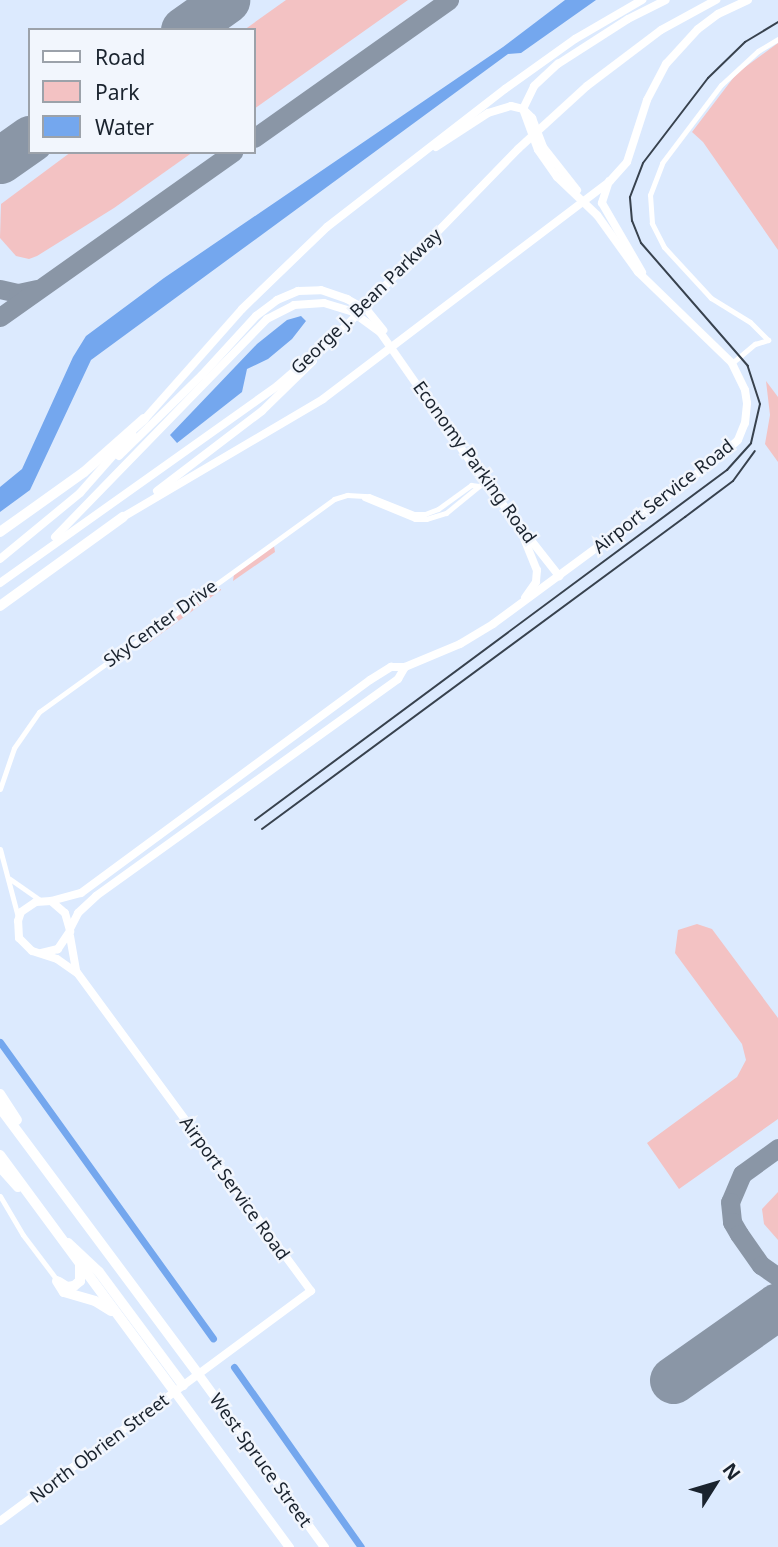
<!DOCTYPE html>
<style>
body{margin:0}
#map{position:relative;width:778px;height:1547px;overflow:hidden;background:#dceafe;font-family:"Noto Sans",sans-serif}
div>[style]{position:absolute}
.green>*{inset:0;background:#f3c2c3}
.water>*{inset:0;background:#74a7ee}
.canal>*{height:7px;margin:-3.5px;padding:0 3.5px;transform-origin:3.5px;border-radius:3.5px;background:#74a7ee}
.taxiway>*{height:19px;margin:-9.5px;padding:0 9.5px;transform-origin:9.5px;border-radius:9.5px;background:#8a96a6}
.runway>*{height:47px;margin:-23.5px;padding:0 23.5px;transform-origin:23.5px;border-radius:23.5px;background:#8a96a6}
.street>*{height:5px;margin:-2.5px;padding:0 2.5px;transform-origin:2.5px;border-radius:2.5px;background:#fff}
.secondary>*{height:8px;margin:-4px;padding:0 4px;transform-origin:4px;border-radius:4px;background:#fff}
.primary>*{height:9px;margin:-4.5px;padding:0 4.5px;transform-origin:4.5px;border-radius:4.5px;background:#fff}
.highway>*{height:10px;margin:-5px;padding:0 5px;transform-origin:5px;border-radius:5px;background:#fff}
.tram>*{height:2px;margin:-1px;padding:0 1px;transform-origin:1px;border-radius:1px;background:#38424e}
span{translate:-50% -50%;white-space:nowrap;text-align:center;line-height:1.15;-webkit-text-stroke:5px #f2f6fd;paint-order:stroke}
.street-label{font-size:18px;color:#1a232e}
.legend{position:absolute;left:28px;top:28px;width:228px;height:126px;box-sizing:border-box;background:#f2f6fd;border:2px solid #9ca2aa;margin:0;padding:9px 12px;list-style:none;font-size:21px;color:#1a232e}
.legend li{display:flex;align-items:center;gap:14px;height:35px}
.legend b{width:35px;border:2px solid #9ca2aa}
.north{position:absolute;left:680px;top:1449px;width:70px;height:70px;-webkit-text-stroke:5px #f2f6fd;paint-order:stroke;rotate:53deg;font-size:19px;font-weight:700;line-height:28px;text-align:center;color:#1a232e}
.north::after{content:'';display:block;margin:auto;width:24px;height:32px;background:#1a232e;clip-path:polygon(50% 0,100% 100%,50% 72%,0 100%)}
</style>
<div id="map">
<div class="green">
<div style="clip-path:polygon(286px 0,408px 0,254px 109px,254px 30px,244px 30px)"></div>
<div style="clip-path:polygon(778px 43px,778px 250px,703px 142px,692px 132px,737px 73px)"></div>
<div style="clip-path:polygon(71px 152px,193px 152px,114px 208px,37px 256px,29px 259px,16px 256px,0 238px,1px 204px)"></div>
<div style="clip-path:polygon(766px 381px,778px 397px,778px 462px,765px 444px,770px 415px)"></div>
<div style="clip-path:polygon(274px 546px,275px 552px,233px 581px,234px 574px)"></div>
<div style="clip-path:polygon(221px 589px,221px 590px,147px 644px,144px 640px,212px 590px)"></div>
<div style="clip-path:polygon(697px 924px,712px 929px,778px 1018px,778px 1119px,679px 1189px,647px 1143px,737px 1077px,746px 1060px,742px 1044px,675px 953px,678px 930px)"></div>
<div style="clip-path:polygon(778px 1192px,778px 1240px,764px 1224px,762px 1209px)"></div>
</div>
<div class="water">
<div style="clip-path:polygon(565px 0,596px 0,521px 53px,508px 54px,91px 360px,30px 490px,0 512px,0 487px,22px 469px,73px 357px,86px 336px,164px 278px,503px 47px)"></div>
<div style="clip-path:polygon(301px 316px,306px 321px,292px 339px,268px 359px,247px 369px,242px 392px,177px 443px,170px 435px,257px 344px,287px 320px)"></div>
</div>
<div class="canal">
<div style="left:0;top:1042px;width:365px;rotate:54.3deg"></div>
<div style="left:234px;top:1367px;width:220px;rotate:54.8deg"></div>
</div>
<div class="taxiway">
<div style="left:254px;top:138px;width:239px;rotate:-35.3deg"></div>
<div style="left:0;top:161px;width:37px;rotate:-36deg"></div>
<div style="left:0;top:289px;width:18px;rotate:13deg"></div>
<div style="left:18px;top:293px;width:19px;rotate:-12deg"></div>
<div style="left:0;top:317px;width:286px;rotate:-35.3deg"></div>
<div style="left:778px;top:1148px;width:44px;rotate:144.2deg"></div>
<div style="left:742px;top:1174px;width:30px;rotate:113deg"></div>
<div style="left:730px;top:1202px;width:20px;rotate:84deg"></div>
<div style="left:732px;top:1222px;width:14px;rotate:60deg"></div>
<div style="left:739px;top:1234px;width:38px;rotate:55deg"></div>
<div style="left:761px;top:1265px;width:21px;rotate:35deg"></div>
</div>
<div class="runway">
<div style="left:184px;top:30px;width:52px;rotate:-35.5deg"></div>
<div style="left:0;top:160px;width:37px;rotate:-35deg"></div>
<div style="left:673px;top:1380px;width:128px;rotate:-35.2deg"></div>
</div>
<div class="street">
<div style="left:732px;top:363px;width:30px;rotate:-40deg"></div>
<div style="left:755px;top:344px;width:14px;rotate:-17deg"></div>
<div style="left:768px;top:340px;width:25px;rotate:-135deg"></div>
<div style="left:750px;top:322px;width:46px;rotate:-148.4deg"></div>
<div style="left:711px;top:298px;width:69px;rotate:-132.7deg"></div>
<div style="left:664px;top:247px;width:27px;rotate:-117deg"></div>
<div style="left:652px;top:223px;width:28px;rotate:-94deg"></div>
<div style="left:650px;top:195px;width:34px;rotate:-69deg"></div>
<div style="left:662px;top:163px;width:98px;rotate:-52.9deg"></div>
<div style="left:721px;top:85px;width:50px;rotate:-42.6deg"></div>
<div style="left:758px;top:51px;width:23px;rotate:-31deg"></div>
<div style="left:364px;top:498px;width:55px;rotate:22.4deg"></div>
<div style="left:415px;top:519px;width:11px"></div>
<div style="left:426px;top:519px;width:21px;rotate:-17deg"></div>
<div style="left:446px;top:513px;width:43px;rotate:-39.3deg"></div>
<div style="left:0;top:789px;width:43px;rotate:-71.1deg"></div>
<div style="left:14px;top:748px;width:44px;rotate:-55.2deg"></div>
<div style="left:39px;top:712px;width:364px;rotate:-35.8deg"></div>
<div style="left:334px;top:499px;width:14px;rotate:-17deg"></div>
<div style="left:347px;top:495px;width:22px;rotate:3deg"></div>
<div style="left:369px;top:496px;width:48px;rotate:21.8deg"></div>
<div style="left:414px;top:514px;width:11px"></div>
<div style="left:425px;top:514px;width:14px;rotate:-21deg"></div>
<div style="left:438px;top:509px;width:41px;rotate:-36deg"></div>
<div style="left:471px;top:485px;width:8px;rotate:7deg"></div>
<div style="left:0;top:849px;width:70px;rotate:75.2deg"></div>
<div style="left:10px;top:879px;width:38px;rotate:35deg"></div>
<div style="left:0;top:1196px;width:45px;rotate:59.5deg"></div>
<div style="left:23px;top:1235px;width:56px;rotate:52.9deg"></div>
</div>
<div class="secondary">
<div style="left:436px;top:147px;width:62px;rotate:-33.2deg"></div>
<div style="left:488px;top:113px;width:24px;rotate:-17deg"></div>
<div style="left:511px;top:106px;width:12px;rotate:14deg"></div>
<div style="left:523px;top:109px;width:13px;rotate:45deg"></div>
<div style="left:532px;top:118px;width:31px;rotate:69deg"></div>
<div style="left:543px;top:147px;width:55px;rotate:51.7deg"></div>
<div style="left:609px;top:181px;width:23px;rotate:108deg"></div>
<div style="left:602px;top:203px;width:80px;rotate:59.9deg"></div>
<div style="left:143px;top:421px;width:149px;rotate:-48.5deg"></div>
<div style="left:242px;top:309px;width:118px;rotate:-44deg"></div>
<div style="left:327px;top:227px;width:225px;rotate:-37.8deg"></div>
<div style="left:505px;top:89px;width:86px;rotate:-35.5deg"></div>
<div style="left:575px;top:39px;width:78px;rotate:-30.2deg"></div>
<div style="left:119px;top:456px;width:116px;rotate:-44.3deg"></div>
<div style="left:202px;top:375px;width:80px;rotate:-47.5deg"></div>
<div style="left:256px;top:316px;width:26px;rotate:-37deg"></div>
<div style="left:277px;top:300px;width:23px;rotate:-23deg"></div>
<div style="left:298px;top:291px;width:23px;rotate:-2deg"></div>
<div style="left:321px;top:290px;width:28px;rotate:19deg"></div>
<div style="left:347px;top:299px;width:23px;rotate:29deg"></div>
<div style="left:367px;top:310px;width:26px;rotate:51deg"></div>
<div style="left:157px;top:491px;width:132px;rotate:-37.3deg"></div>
<div style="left:262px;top:411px;width:71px;rotate:-44.4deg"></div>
<div style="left:123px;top:517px;width:232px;rotate:-30.5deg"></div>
<div style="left:323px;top:399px;width:360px;rotate:-37.2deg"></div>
<div style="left:610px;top:181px;width:25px;rotate:-48deg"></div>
<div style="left:627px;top:162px;width:65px;rotate:-72.1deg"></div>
<div style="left:647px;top:100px;width:41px;rotate:-62.2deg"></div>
<div style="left:666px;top:64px;width:47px;rotate:-47.6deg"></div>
<div style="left:698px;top:29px;width:25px;rotate:-37deg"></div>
<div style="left:718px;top:14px;width:33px;rotate:-25deg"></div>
<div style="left:523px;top:536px;width:37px;rotate:68deg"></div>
<div style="left:537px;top:570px;width:12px;rotate:95deg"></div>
<div style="left:536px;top:582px;width:19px;rotate:125deg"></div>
<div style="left:55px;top:537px;width:304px;rotate:-45.8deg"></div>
<div style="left:267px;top:319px;width:30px;rotate:-27deg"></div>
<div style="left:294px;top:305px;width:30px;rotate:-4deg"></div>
<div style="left:324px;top:303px;width:28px;rotate:17deg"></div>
<div style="left:351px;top:311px;width:36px;rotate:36deg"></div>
<div style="left:380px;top:332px;width:178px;rotate:55.1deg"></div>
<div style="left:482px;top:478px;width:125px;rotate:51.8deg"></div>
<div style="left:0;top:559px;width:104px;rotate:-39.5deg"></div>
<div style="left:80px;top:493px;width:79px;rotate:-48.6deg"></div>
<div style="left:0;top:583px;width:340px;rotate:-35.4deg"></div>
<div style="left:277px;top:386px;width:89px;rotate:-40.9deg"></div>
<div style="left:344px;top:328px;width:250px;rotate:-45.8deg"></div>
<div style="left:518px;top:149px;width:93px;rotate:-42.4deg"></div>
<div style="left:587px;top:86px;width:93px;rotate:-37.1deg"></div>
<div style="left:661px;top:30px;width:63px;rotate:-28.6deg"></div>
<div style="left:51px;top:901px;width:31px;rotate:-15deg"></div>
<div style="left:81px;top:893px;width:359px;rotate:-36.4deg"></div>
<div style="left:370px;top:680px;width:25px;rotate:-32deg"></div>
<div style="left:391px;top:667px;width:14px"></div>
<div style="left:405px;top:667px;width:60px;rotate:-22.7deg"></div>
<div style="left:460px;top:644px;width:39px;rotate:-31deg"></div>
<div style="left:493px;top:624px;width:278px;rotate:-36.4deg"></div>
<div style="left:717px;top:459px;width:28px;rotate:-42deg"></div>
<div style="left:738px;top:440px;width:18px;rotate:-68deg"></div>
<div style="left:745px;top:423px;width:20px;rotate:-84deg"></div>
<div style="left:747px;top:403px;width:13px;rotate:-99deg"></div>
<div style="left:745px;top:390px;width:30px;rotate:-116deg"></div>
<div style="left:732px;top:363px;width:131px;rotate:-135.9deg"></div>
<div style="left:638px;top:272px;width:70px;rotate:-125.7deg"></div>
<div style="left:597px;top:215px;width:55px;rotate:-136.5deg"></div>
<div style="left:557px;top:177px;width:33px;rotate:-125deg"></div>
<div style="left:538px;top:150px;width:44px;rotate:-110.1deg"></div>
<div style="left:523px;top:109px;width:25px;rotate:-64deg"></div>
<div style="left:534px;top:86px;width:33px;rotate:-43deg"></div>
<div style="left:558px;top:64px;width:83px;rotate:-32.7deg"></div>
<div style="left:628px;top:19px;width:42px;rotate:-26.6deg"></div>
<div style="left:70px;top:929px;width:18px;rotate:-63deg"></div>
<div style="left:78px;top:913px;width:25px;rotate:-43deg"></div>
<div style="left:96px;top:896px;width:372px;rotate:-35.7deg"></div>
<div style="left:398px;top:679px;width:14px;rotate:-60deg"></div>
<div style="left:70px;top:936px;width:36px;rotate:80deg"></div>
<div style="left:0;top:1521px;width:387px;rotate:-36.5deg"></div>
<div style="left:311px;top:1291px;width:395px;rotate:-126.3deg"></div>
<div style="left:77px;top:973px;width:24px;rotate:-145deg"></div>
<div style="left:57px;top:959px;width:26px;rotate:-162deg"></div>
<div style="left:32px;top:951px;width:18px;rotate:-135deg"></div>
<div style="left:19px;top:938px;width:17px;rotate:-93deg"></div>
<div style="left:18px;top:921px;width:9px;rotate:-72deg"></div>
<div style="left:21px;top:912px;width:18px;rotate:-34deg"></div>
<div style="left:36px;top:902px;width:15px;rotate:-4deg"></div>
<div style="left:51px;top:901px;width:18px;rotate:41deg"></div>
<div style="left:65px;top:913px;width:19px;rotate:74deg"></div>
<div style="left:70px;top:931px;width:22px;rotate:124deg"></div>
<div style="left:58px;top:949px;width:17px;rotate:167deg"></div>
</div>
<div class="primary">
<div style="left:198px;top:1374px;width:214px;rotate:53.9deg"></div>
<div style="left:174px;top:1391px;width:194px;rotate:53.6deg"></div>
</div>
<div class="highway">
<div style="left:0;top:532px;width:103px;rotate:-35.5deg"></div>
<div style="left:84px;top:472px;width:80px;rotate:-41.5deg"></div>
<div style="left:0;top:606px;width:152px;rotate:-35.9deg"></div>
<div style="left:0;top:1094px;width:31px;rotate:57deg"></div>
<div style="left:0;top:1108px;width:332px;rotate:53.3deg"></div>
<div style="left:0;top:1155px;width:293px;rotate:53.6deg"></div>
<div style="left:0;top:1167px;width:27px;rotate:48deg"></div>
<div style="left:68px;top:1243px;width:42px;rotate:43.1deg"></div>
<div style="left:99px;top:1272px;width:141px;rotate:53.4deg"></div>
<div style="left:57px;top:1281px;width:13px;rotate:58deg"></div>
<div style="left:64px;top:1292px;width:32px;rotate:16deg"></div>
<div style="left:95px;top:1301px;width:19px;rotate:32deg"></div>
<div style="left:59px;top:1282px;width:9px;rotate:32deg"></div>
<div style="left:67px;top:1287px;width:7px;rotate:-8deg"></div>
<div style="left:74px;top:1286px;width:8px;rotate:-40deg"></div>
<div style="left:80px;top:1281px;width:16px;rotate:-90deg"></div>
</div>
<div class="tram">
<div style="left:255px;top:820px;width:588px;rotate:-36.56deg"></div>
<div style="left:727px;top:470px;width:36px;rotate:-48deg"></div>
<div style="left:751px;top:443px;width:40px;rotate:-77deg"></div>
<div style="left:760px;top:404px;width:40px;rotate:-108deg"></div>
<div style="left:748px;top:366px;width:163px;rotate:-131deg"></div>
<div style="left:641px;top:243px;width:24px;rotate:-112deg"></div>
<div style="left:632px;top:221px;width:24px;rotate:-95deg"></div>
<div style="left:630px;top:197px;width:36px;rotate:-69deg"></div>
<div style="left:643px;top:163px;width:107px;rotate:-52.6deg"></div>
<div style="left:708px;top:78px;width:52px;rotate:-44.2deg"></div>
<div style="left:745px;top:42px;width:39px;rotate:-31deg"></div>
<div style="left:262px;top:829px;width:526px;rotate:-36.41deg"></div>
<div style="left:685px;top:517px;width:60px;rotate:-36.9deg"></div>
<div style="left:733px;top:481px;width:37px;rotate:-54deg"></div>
</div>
<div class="street-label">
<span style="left:366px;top:301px;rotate:-44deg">George J. Bean Parkway</span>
<span style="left:475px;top:462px;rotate:54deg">Economy Parking Road</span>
<span style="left:663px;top:496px;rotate:-38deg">Airport Service Road</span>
<span style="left:160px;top:623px;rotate:-36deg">SkyCenter Drive</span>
<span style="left:235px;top:1188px;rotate:54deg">Airport Service Road</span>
<span style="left:99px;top:1448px;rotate:-37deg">North Obrien Street</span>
<span style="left:261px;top:1460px;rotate:54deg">West Spruce Street</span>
</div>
<ul class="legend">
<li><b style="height:9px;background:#fff"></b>Road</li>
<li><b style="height:19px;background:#f3c2c3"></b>Park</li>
<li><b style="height:19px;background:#74a7ee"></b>Water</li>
</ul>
<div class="north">N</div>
</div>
